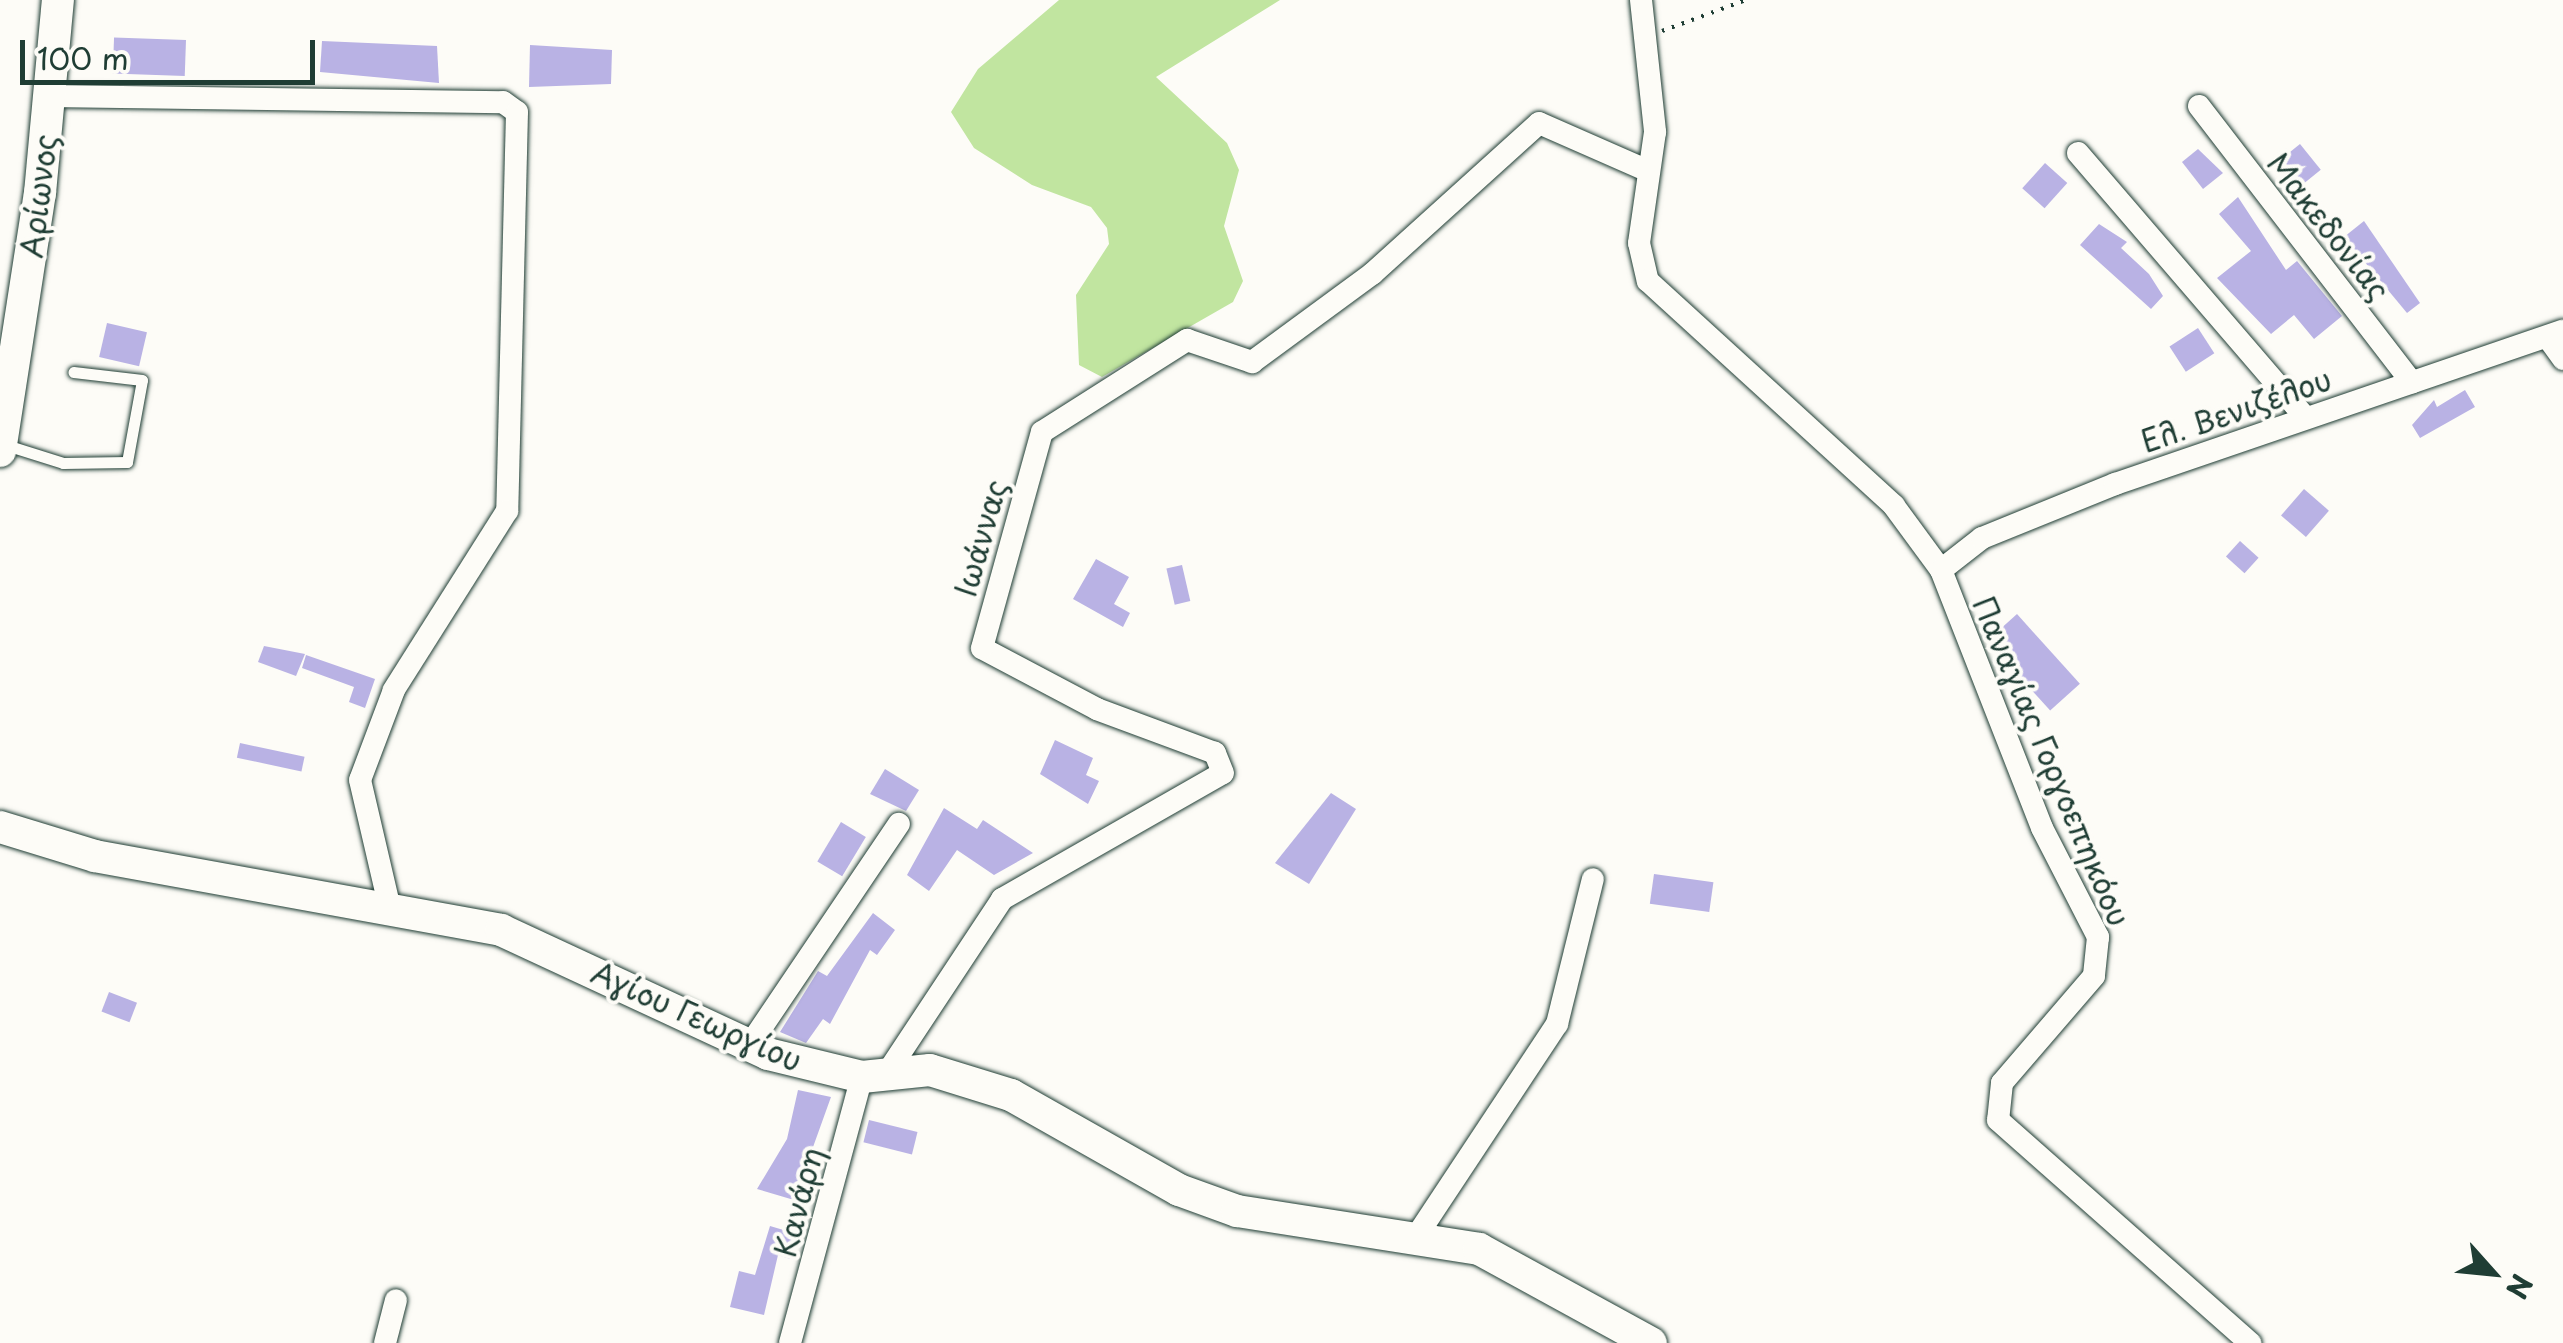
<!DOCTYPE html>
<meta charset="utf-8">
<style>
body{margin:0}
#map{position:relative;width:2563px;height:1343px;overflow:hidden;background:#fdfcf7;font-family:"Playpen Sans",sans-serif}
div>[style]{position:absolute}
.green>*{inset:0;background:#c1e5a0}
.building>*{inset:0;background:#b9b2e4;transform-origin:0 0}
.path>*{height:4px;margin-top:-2px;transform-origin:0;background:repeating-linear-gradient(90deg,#1f3d34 0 2.5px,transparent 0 10.5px)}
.roads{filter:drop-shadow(0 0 2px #1f3d34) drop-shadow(0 0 2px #1f3d34)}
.lane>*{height:11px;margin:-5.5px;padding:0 5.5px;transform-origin:5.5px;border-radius:5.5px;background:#fdfcf7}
.street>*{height:22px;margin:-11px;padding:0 11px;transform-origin:11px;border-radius:11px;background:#fdfcf7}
.secondary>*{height:32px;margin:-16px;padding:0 16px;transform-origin:16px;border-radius:16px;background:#fdfcf7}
span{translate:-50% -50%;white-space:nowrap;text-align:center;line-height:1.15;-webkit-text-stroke:8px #fdfcf7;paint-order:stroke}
.street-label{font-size:30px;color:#1f3d34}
.north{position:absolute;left:2443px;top:1223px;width:100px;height:100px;-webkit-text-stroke:8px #fdfcf7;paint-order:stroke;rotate:117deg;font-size:28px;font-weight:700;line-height:40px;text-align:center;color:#1f3d34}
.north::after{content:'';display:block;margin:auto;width:35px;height:45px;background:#1f3d34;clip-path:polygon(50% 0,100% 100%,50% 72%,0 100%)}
.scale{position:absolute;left:20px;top:40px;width:295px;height:45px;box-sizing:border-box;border:5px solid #1f3d34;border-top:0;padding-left:12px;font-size:30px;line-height:35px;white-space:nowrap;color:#1f3d34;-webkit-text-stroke:8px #fdfcf7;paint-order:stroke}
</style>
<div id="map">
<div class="green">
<div style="clip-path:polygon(1059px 0,1280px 0,1156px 77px,1227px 143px,1239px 170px,1224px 226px,1243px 281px,1233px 302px,1102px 377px,1079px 365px,1076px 295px,1109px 244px,1107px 228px,1091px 207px,1032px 185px,974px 148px,951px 112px,978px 69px)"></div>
</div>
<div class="building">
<div style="left:186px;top:40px;width:36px;height:72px;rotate:92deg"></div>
<div style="clip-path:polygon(322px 41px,437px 46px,439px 83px,320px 72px)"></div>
<div style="clip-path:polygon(530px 45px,612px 50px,611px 84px,529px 87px)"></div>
<div style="left:2300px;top:144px;width:33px;height:25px;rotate:51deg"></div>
<div style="clip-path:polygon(2198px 149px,2223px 173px,2203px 189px,2182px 162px)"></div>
<div style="left:2045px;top:163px;width:30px;height:34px;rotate:42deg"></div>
<div style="clip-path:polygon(2238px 197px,2286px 270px,2297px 261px,2342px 316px,2314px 339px,2294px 315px,2271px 334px,2217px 278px,2251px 251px,2219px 214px)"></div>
<div style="clip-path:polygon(2364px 221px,2420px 303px,2407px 313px,2344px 237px)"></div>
<div style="clip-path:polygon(2099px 224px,2127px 242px,2121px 248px,2149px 274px,2163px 296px,2151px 309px,2080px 245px)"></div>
<div style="left:107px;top:323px;width:41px;height:35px;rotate:13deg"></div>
<div style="left:2198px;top:328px;width:30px;height:34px;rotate:57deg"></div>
<div style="clip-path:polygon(2465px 390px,2475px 407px,2420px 438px,2412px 425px,2434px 400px,2437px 407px)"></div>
<div style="left:2304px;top:489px;width:33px;height:35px;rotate:41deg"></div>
<div style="left:2240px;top:541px;width:25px;height:21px;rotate:42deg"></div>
<div style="clip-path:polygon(1096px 559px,1129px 577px,1114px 604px,1130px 613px,1123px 627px,1073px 599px)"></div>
<div style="left:1182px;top:565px;width:37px;height:16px;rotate:77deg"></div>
<div style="left:2017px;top:614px;width:94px;height:40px;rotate:48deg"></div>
<div style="clip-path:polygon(264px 646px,305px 654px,296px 676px,258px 662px)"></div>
<div style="clip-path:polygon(306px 655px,375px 679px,365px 708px,349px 702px,354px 687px,302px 668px)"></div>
<div style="clip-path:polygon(1055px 740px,1093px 758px,1086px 775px,1099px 781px,1088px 804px,1040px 774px)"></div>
<div style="left:240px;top:743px;width:66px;height:15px;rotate:12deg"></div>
<div style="clip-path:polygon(885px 769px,919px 790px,906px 811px,870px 794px)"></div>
<div style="clip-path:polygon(1331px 793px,1356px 809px,1309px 884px,1275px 863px)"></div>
<div style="clip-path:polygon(944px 808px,977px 829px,983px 820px,1033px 853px,994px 875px,957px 850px,929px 891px,907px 875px)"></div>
<div style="left:841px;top:822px;width:29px;height:46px;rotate:31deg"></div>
<div style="left:1654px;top:874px;width:60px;height:30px;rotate:8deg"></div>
<div style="clip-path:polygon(873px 913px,895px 930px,877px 955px,870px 950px,830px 1024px,823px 1019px,806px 1043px,780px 1032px,818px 971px,827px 976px)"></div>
<div style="left:109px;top:992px;width:30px;height:21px;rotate:21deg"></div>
<div style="clip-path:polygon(798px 1090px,831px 1097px,794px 1200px,757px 1189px,787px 1139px)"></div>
<div style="left:869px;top:1120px;width:50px;height:23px;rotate:14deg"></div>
<div style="clip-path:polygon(770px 1226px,797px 1234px,790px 1259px,778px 1255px,764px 1315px,730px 1307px,739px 1271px,755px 1275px)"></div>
</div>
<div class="path">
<div style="left:1662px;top:31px;width:90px;rotate:-20.3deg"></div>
</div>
<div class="roads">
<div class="lane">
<div style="left:6px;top:445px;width:60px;rotate:17.5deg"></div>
<div style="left:63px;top:463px;width:64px;rotate:-0.9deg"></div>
<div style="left:127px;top:462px;width:83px;rotate:-79.6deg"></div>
<div style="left:142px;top:380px;width:69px;rotate:-173.4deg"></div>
</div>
<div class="street">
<div style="left:1641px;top:0;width:133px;rotate:83.9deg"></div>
<div style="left:1655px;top:132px;width:112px;rotate:98.2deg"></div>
<div style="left:1639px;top:243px;width:39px;rotate:77deg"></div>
<div style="left:1648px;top:281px;width:333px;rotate:42.4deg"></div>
<div style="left:1894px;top:506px;width:79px;rotate:53.7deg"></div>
<div style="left:1941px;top:570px;width:277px;rotate:68.6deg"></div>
<div style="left:2042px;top:828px;width:123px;rotate:62.8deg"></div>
<div style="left:2098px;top:937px;width:39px;rotate:96deg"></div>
<div style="left:2094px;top:976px;width:141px;rotate:130.7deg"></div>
<div style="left:2002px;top:1083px;width:37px;rotate:96deg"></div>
<div style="left:1998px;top:1120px;width:337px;rotate:41.5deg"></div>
<div style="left:48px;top:96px;width:455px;rotate:0.8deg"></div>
<div style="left:503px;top:102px;width:17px;rotate:36deg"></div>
<div style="left:517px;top:112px;width:399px;rotate:91.4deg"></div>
<div style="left:507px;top:511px;width:212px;rotate:122.3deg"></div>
<div style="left:394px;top:690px;width:96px;rotate:110.7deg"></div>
<div style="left:360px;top:780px;width:132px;rotate:76.9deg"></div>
<div style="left:2199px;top:106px;width:349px;rotate:52.4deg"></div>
<div style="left:2078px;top:153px;width:345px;rotate:49.3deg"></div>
<div style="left:2548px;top:338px;width:26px;rotate:54deg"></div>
<div style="left:1941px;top:570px;width:52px;rotate:-38deg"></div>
<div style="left:1982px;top:538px;width:144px;rotate:-22.1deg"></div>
<div style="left:2115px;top:484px;width:473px;rotate:-18.9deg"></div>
<div style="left:749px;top:1046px;width:268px;rotate:-56deg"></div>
<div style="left:887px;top:1073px;width:209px;rotate:-56.5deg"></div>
<div style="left:1002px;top:899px;width:254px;rotate:-29.7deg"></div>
<div style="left:1223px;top:773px;width:22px;rotate:-112deg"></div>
<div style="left:1215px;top:753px;width:126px;rotate:-159.6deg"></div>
<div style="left:1097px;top:709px;width:130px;rotate:-152.1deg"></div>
<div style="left:982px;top:648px;width:224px;rotate:-74.5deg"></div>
<div style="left:1042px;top:432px;width:172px;rotate:-32.4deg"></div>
<div style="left:1187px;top:340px;width:69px;rotate:18.7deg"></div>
<div style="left:1252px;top:362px;width:149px;rotate:-36.3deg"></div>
<div style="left:1372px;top:274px;width:225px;rotate:-42.1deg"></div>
<div style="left:1539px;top:123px;width:115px;rotate:23.7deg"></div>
<div style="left:1418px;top:1234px;width:252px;rotate:-56.5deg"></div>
<div style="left:1557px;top:1024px;width:149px;rotate:-76.1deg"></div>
<div style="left:385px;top:1343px;width:44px;rotate:-75.7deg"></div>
<div style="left:790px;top:1343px;width:276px;rotate:-74.9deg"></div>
</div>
<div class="secondary">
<div style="left:0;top:451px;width:261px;rotate:-81.2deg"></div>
<div style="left:40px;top:193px;width:194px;rotate:-84.7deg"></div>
<div style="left:0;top:827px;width:99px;rotate:17deg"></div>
<div style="left:95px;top:856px;width:413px;rotate:10.3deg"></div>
<div style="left:501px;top:930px;width:294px;rotate:24.9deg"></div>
<div style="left:768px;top:1054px;width:97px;rotate:13.7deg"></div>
<div style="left:862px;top:1077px;width:68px;rotate:-5.9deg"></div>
<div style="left:930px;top:1070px;width:85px;rotate:17.2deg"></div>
<div style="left:1011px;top:1095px;width:193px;rotate:29.5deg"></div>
<div style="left:1179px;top:1190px;width:62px;rotate:19.9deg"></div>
<div style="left:1237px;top:1211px;width:245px;rotate:8.9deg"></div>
<div style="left:1479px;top:1249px;width:196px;rotate:28.7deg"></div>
</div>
</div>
<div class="street-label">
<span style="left:38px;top:196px;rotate:-83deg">Αρίωνος</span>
<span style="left:2329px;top:226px;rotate:52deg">Μακεδονίας</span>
<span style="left:2236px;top:410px;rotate:-19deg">Ελ. Βενιζέλου</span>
<span style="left:980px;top:538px;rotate:-74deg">Ιωάννας</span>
<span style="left:2052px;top:761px;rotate:67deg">Παναγίας Γοργοεπηκόου</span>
<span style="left:697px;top:1016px;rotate:24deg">Αγίου Γεωργίου</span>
<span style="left:798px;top:1202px;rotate:-75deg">Κανάρη</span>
</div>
<div class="north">N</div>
<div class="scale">100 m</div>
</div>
